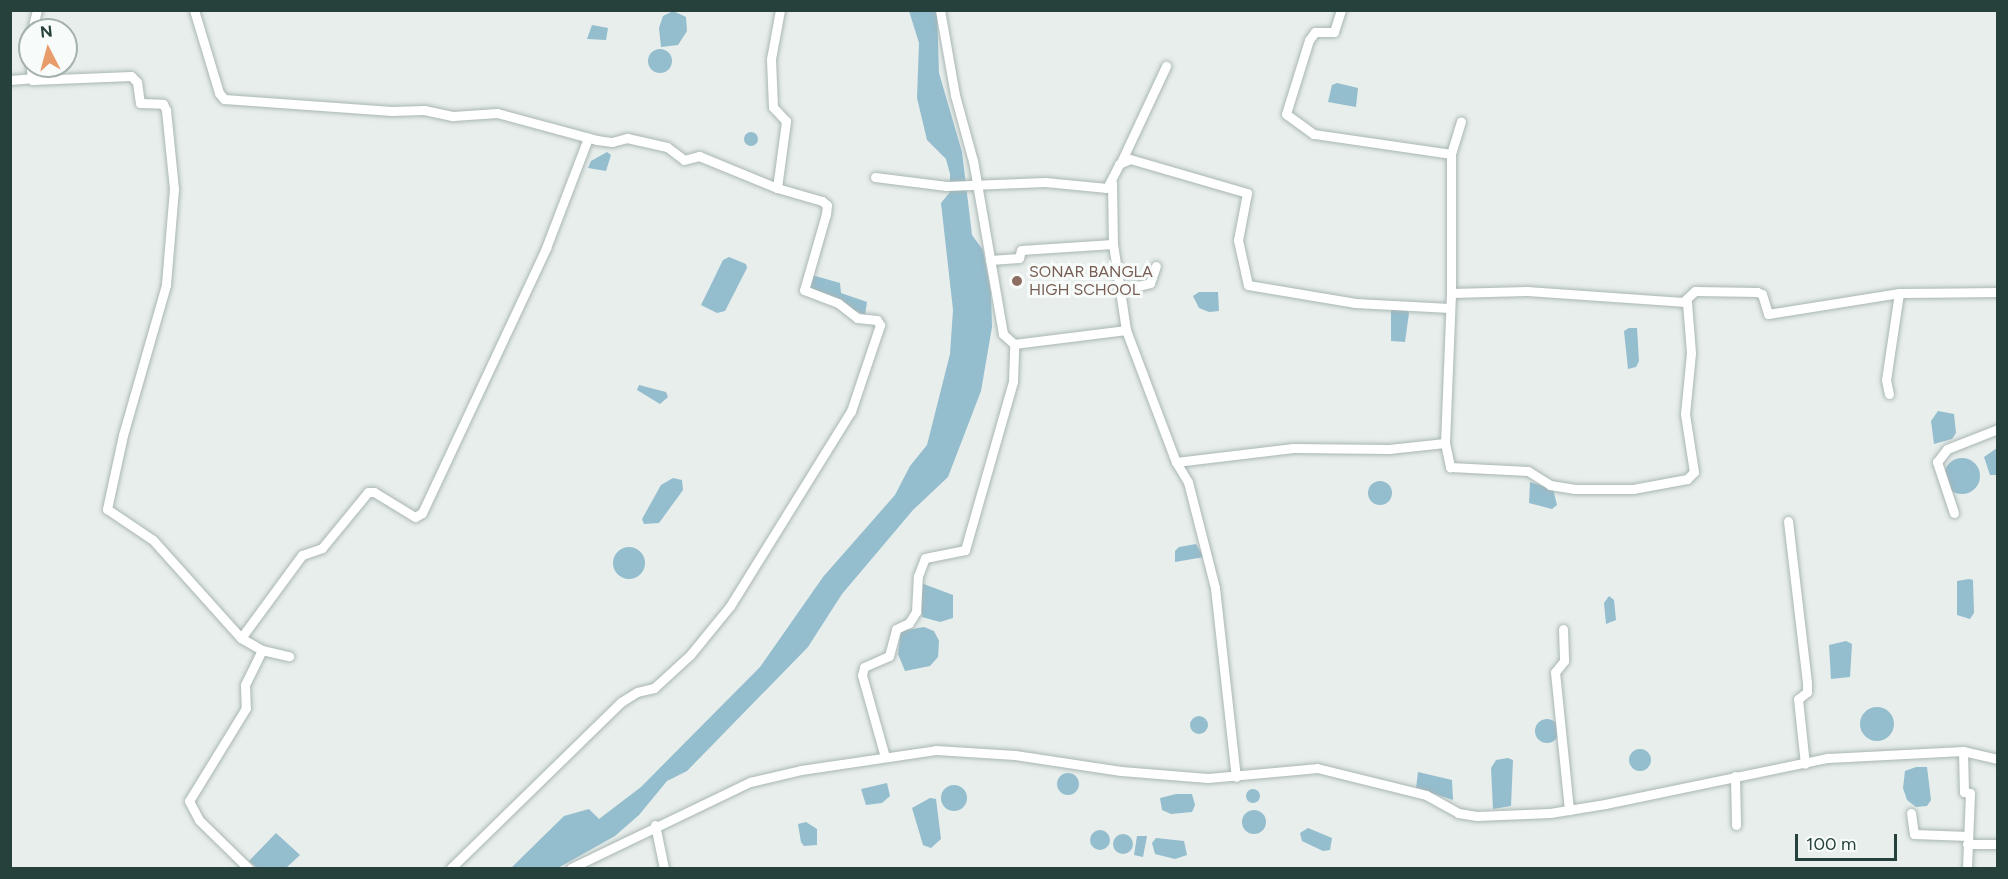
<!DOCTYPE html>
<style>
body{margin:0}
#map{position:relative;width:2008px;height:879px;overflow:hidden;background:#e7eeec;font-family:Figtree,sans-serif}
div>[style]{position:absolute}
.water>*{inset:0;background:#94bdce}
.round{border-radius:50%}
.roads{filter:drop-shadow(0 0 2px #a9b6b4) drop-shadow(0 0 2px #a9b6b4)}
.minor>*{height:9px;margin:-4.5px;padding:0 4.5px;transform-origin:4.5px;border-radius:4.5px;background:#fff}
.dots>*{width:16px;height:16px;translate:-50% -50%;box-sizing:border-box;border:3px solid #f7fbf9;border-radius:50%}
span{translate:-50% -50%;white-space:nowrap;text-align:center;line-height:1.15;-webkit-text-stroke:6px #f7fbf9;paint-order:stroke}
.education-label{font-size:16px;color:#785e54}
.left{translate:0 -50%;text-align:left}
.frame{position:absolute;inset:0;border:12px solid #26403c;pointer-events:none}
.north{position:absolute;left:18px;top:18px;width:60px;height:60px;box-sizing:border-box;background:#f7fbf9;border:2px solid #a3b0ad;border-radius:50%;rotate:354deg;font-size:16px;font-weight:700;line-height:24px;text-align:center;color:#26403c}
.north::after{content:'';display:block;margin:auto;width:21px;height:27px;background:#e89c6b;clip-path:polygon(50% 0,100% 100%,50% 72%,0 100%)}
.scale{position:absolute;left:1795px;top:834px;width:102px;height:27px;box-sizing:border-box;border:3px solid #26403c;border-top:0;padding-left:8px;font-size:18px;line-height:21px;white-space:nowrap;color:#26403c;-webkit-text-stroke:4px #f7fbf9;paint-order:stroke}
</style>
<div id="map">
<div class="water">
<div style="clip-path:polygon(673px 11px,686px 17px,687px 31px,678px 45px,661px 47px,659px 28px,663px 16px)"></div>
<div style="clip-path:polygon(909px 11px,937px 11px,939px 73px,962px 152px,972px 235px,983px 250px,991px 293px,992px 327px,981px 391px,948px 477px,913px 510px,842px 594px,808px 647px,687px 771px,667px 781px,639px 815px,615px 836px,558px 868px,511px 868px,564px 816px,589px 809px,599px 819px,641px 787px,760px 667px,823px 577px,895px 495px,910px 466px,927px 445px,950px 354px,953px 310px,941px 203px,950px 192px,950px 174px,946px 159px,927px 140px,917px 98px,919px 43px)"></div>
<div style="clip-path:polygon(592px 25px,608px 28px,606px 40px,587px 39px)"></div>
<div class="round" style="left:648px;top:49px;width:24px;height:24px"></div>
<div style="clip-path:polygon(1337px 83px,1358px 88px,1356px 107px,1328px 102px,1332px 85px)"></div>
<div class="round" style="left:744px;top:132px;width:14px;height:14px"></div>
<div style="clip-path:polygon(607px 152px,611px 155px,606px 171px,588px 168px,591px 161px)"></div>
<div style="clip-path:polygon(729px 257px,746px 264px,747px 268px,725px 311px,717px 313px,701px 305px,723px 260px)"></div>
<div style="clip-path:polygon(812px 275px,840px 283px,841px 293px,867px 302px,865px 315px,808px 289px)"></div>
<div style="clip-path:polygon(1199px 292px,1218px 292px,1219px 311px,1209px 312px,1199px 308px,1193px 296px)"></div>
<div style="clip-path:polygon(1391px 309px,1406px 309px,1409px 313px,1405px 342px,1391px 341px)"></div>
<div style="clip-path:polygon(1629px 328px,1637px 328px,1639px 361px,1636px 367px,1628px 369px,1624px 331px)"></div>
<div style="clip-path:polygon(639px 385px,666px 392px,668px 397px,660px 404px,637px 390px)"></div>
<div style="clip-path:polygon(1938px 411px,1954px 414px,1956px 433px,1952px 439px,1934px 444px,1931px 421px)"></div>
<div style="clip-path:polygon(1997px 448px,1997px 475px,1990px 475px,1984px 457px)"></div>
<div class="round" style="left:1944px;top:458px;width:36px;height:36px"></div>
<div style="clip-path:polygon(673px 478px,682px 480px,683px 490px,659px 523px,644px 524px,642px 519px,661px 485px)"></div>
<div class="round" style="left:1368px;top:481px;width:24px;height:24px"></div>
<div style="clip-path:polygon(1530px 482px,1553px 489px,1557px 505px,1552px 509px,1529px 503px)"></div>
<div style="clip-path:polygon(1196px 544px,1204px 557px,1175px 562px,1175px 551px,1179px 547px)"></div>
<div class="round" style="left:613px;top:547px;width:32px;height:32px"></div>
<div style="clip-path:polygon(1969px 579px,1973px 580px,1974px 613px,1970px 619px,1957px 615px,1957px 581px)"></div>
<div style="clip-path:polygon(921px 583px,953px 595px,953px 618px,940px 622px,922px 617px)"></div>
<div style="clip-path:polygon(1609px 596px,1614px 600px,1616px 620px,1606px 624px,1604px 603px)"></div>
<div style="clip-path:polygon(924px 627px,934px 631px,939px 641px,938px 657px,930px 666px,905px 671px,898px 654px,901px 631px)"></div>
<div style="clip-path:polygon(1846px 641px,1852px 644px,1850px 677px,1831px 679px,1829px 645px)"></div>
<div class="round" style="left:1860px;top:707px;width:34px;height:34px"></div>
<div class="round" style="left:1190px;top:716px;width:18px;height:18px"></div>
<div class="round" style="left:1535px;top:719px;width:24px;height:24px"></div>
<div class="round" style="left:1629px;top:749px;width:22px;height:22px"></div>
<div style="clip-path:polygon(1508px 758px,1513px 760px,1511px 806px,1493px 809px,1491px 768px,1496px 760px)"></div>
<div style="clip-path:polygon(1916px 767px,1927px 767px,1931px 800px,1927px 806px,1916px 807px,1907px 800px,1903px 788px,1905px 771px)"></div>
<div style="clip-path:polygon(1418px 772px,1452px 780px,1453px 800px,1416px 788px)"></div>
<div class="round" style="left:1057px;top:773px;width:22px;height:22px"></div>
<div style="clip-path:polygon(887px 783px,890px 796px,882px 803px,866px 805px,861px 789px)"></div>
<div class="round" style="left:941px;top:785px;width:26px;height:26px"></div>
<div class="round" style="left:1246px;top:789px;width:14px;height:14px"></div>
<div style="clip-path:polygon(1176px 794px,1192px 794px,1195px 805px,1192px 812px,1171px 814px,1162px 810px,1160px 798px)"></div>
<div style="clip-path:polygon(930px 798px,936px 799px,941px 839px,931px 848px,923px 845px,912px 808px)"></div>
<div class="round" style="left:1242px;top:810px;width:24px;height:24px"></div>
<div style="clip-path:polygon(806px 822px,817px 829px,817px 845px,804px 846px,801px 842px,798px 824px)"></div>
<div style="clip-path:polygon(1308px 828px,1332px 838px,1330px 850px,1323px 851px,1302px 841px,1300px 833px)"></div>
<div class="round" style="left:1090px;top:830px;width:20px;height:20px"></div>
<div style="clip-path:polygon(276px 833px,300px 855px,286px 868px,257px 868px,249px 861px)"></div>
<div class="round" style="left:1113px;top:834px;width:20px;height:20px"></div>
<div style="clip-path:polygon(1137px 836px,1147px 836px,1143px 857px,1134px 855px)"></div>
<div style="clip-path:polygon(1156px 838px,1184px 841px,1187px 855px,1175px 859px,1155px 854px,1152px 843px)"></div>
</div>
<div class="roads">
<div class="minor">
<div style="left:194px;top:10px;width:87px;rotate:73.2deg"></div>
<div style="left:219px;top:93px;width:8px;rotate:50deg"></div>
<div style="left:224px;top:99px;width:168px;rotate:4.1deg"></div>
<div style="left:392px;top:111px;width:32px;rotate:-2deg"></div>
<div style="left:424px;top:110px;width:30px;rotate:12deg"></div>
<div style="left:453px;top:116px;width:44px;rotate:-3.9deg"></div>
<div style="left:497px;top:113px;width:104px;rotate:15.1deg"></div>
<div style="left:597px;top:140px;width:15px;rotate:8deg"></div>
<div style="left:612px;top:142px;width:16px;rotate:-15deg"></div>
<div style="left:627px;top:138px;width:41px;rotate:12.7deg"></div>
<div style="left:667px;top:147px;width:21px;rotate:37deg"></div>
<div style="left:684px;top:160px;width:16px;rotate:-15deg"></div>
<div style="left:699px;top:156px;width:84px;rotate:22.3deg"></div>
<div style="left:777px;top:188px;width:47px;rotate:16.1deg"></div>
<div style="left:822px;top:201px;width:6px;rotate:39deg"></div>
<div style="left:827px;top:205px;width:9px;rotate:96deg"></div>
<div style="left:826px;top:214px;width:79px;rotate:106.1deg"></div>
<div style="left:804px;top:290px;width:36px;rotate:21deg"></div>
<div style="left:838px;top:303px;width:24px;rotate:38deg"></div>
<div style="left:857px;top:318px;width:20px;rotate:6deg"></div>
<div style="left:877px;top:320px;width:6px;rotate:59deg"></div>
<div style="left:880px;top:325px;width:91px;rotate:108.6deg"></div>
<div style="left:851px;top:411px;width:229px;rotate:121.8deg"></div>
<div style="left:730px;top:606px;width:63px;rotate:129.2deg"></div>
<div style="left:690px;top:655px;width:49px;rotate:137.5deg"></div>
<div style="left:654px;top:688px;width:17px;rotate:167deg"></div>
<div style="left:637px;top:692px;width:19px;rotate:148deg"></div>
<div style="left:621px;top:702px;width:238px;rotate:135.7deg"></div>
<div style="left:1341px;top:10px;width:23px;rotate:108deg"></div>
<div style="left:1334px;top:32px;width:19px;rotate:180deg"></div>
<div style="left:1315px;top:32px;width:10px;rotate:127deg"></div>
<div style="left:1309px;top:40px;width:77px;rotate:107.3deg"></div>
<div style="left:1286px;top:114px;width:34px;rotate:36deg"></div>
<div style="left:1314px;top:134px;width:138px;rotate:8.3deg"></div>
<div style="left:1451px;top:154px;width:139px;rotate:90deg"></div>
<div style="left:32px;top:30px;width:21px;rotate:-76deg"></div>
<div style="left:30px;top:57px;width:23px;rotate:85deg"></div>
<div style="left:32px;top:80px;width:99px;rotate:-2.3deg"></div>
<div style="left:131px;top:76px;width:8px;rotate:45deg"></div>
<div style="left:137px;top:82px;width:21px;rotate:82deg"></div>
<div style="left:140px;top:103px;width:23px;rotate:2deg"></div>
<div style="left:163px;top:104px;width:7px;rotate:63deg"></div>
<div style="left:166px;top:110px;width:79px;rotate:84.2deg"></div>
<div style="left:174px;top:189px;width:96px;rotate:94.8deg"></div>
<div style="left:166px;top:285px;width:156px;rotate:106deg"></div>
<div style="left:123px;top:435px;width:76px;rotate:102.2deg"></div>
<div style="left:107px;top:509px;width:55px;rotate:34deg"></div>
<div style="left:153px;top:540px;width:132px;rotate:48.1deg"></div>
<div style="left:241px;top:638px;width:24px;rotate:30deg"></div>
<div style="left:262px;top:650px;width:39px;rotate:116deg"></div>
<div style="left:245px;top:685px;width:23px;rotate:88deg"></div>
<div style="left:246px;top:708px;width:109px;rotate:121.5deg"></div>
<div style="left:189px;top:801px;width:21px;rotate:62deg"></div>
<div style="left:199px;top:820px;width:69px;rotate:44.4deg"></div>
<div style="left:10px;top:80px;width:21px;rotate:-5deg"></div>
<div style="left:1451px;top:154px;width:34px;rotate:-73deg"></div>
<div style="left:1122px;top:160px;width:104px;rotate:-64.9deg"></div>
<div style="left:875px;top:177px;width:72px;rotate:7.2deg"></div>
<div style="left:946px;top:186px;width:99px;rotate:-2.3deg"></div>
<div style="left:1045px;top:182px;width:62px;rotate:5.5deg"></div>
<div style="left:1107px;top:188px;width:27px;rotate:-63deg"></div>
<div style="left:1119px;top:164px;width:12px;rotate:-24deg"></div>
<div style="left:1130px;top:159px;width:122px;rotate:16.2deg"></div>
<div style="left:1247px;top:193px;width:48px;rotate:100.8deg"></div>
<div style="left:1238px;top:240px;width:46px;rotate:77.5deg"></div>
<div style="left:1248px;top:285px;width:109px;rotate:9.5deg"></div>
<div style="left:1355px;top:303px;width:95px;rotate:3deg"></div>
<div style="left:1112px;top:183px;width:61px;rotate:89.1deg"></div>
<div style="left:777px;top:188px;width:68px;rotate:-82.3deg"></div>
<div style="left:786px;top:121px;width:19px;rotate:-133deg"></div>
<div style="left:773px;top:107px;width:48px;rotate:-92.4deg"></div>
<div style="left:771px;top:59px;width:50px;rotate:-79.6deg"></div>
<div style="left:990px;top:260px;width:29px;rotate:-4deg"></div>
<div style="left:1019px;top:258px;width:8px;rotate:-76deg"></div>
<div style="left:1021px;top:250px;width:92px;rotate:-3.7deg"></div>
<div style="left:1113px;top:244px;width:87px;rotate:81.4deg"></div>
<div style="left:1120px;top:290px;width:31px;rotate:-13deg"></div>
<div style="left:1150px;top:283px;width:18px;rotate:-71deg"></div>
<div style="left:1014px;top:344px;width:113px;rotate:-7.1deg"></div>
<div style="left:1126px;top:330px;width:141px;rotate:69.3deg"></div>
<div style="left:1176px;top:462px;width:118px;rotate:-6.8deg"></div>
<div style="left:1293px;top:448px;width:96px;rotate:0.6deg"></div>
<div style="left:1389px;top:449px;width:56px;rotate:-6.1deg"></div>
<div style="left:1445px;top:443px;width:150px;rotate:-87.7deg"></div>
<div style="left:1451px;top:293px;width:76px;rotate:-1.5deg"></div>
<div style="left:1527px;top:291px;width:156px;rotate:4deg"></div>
<div style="left:1683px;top:302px;width:16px;rotate:-43deg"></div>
<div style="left:1695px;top:291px;width:62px;rotate:0.9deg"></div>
<div style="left:1757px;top:292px;width:5px;rotate:22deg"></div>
<div style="left:1762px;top:294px;width:21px;rotate:73deg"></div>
<div style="left:1768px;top:314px;width:133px;rotate:-9.1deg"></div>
<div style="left:1899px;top:293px;width:99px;rotate:-0.6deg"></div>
<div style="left:1889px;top:394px;width:14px;rotate:-102deg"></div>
<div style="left:1886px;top:380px;width:88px;rotate:-81.5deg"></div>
<div style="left:1445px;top:443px;width:25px;rotate:78deg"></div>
<div style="left:1450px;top:467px;width:78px;rotate:2.9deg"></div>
<div style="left:1528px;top:471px;width:26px;rotate:32deg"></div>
<div style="left:1550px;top:485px;width:24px;rotate:9deg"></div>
<div style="left:1574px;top:489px;width:59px"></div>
<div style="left:1633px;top:489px;width:55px;rotate:-10.5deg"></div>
<div style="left:1687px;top:479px;width:10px;rotate:-45deg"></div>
<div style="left:1694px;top:472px;width:59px;rotate:-98.8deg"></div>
<div style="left:1685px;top:414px;width:61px;rotate:-84.4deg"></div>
<div style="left:1691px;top:353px;width:51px;rotate:-94.5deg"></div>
<div style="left:1176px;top:462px;width:23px;rotate:59deg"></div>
<div style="left:1188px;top:482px;width:109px;rotate:75.7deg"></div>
<div style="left:1215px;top:588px;width:190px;rotate:83.7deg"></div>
<div style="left:1954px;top:513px;width:54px;rotate:-108.4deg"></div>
<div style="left:1937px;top:462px;width:16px;rotate:-52deg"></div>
<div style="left:1947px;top:449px;width:55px;rotate:-21.4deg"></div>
<div style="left:1788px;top:521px;width:163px;rotate:83.3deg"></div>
<div style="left:1807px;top:683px;width:9px;rotate:90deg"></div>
<div style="left:1807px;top:692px;width:11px;rotate:142deg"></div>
<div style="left:1798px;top:699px;width:65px;rotate:83.9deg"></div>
<div style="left:1563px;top:629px;width:32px;rotate:88deg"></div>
<div style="left:1564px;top:661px;width:14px;rotate:129deg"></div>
<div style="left:1555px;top:672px;width:139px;rotate:84.2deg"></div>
<div style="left:241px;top:638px;width:103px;rotate:-53.7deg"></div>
<div style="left:302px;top:555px;width:21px;rotate:-19deg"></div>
<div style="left:322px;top:548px;width:72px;rotate:-50.6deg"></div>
<div style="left:368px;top:492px;width:6px"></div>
<div style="left:374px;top:492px;width:48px;rotate:31.4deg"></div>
<div style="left:415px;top:517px;width:8px;rotate:-30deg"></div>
<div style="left:422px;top:513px;width:293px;rotate:-64.9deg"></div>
<div style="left:546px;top:248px;width:118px;rotate:-69.1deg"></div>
<div style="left:262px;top:650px;width:28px;rotate:13deg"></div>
<div style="left:1963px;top:751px;width:41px;rotate:88.6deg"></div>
<div style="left:1964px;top:792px;width:6px;rotate:9deg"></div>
<div style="left:1970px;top:793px;width:75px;rotate:92.3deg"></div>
<div style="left:885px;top:757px;width:85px;rotate:-105.7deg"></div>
<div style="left:862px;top:675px;width:8px;rotate:-76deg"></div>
<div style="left:864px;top:667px;width:27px;rotate:-24deg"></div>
<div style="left:889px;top:656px;width:28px;rotate:-75deg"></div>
<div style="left:896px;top:629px;width:14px;rotate:-25deg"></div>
<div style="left:909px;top:623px;width:13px;rotate:-58deg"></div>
<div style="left:916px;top:612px;width:36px;rotate:-87deg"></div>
<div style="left:918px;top:576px;width:19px;rotate:-69deg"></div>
<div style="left:925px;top:558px;width:41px;rotate:-11.3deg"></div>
<div style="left:965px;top:550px;width:175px;rotate:-74.1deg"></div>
<div style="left:1013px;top:382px;width:38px;rotate:-88deg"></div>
<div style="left:1014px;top:344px;width:15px;rotate:-138deg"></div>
<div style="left:1003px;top:334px;width:176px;rotate:-99.8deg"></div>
<div style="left:973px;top:161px;width:68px;rotate:-105.3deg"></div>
<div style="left:955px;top:95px;width:86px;rotate:-100deg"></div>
<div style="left:1735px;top:776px;width:49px;rotate:88.8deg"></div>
<div style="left:1911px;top:813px;width:21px;rotate:82deg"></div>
<div style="left:1914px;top:834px;width:54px;rotate:2.1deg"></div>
<div style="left:655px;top:825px;width:44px;rotate:78.2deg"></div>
<div style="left:1967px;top:844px;width:31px"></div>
<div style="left:571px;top:868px;width:199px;rotate:-25.7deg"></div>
<div style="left:750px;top:782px;width:52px;rotate:-13.2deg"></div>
<div style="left:801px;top:770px;width:136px;rotate:-8.4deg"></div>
<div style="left:936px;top:750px;width:79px;rotate:3.6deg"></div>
<div style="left:1015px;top:755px;width:107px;rotate:8.6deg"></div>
<div style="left:1121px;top:771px;width:87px;rotate:4.6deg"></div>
<div style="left:1208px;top:778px;width:109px;rotate:-5.2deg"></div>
<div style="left:1317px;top:768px;width:112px;rotate:13.9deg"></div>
<div style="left:1426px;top:795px;width:37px;rotate:29deg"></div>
<div style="left:1458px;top:813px;width:19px;rotate:9deg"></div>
<div style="left:1477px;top:816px;width:73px;rotate:-2.4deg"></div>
<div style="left:1550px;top:813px;width:56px;rotate:-9.3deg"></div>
<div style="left:1605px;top:804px;width:228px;rotate:-11.7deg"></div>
<div style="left:1828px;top:758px;width:135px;rotate:-3deg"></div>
<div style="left:1963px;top:751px;width:36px;rotate:13deg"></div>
</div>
</div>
<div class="dots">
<div style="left:1017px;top:281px;background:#8d6e63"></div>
</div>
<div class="education-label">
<span class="left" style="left:1029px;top:281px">SONAR BANGLA<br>HIGH SCHOOL</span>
</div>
<div class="frame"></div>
<div class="north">N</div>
<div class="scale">100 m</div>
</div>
